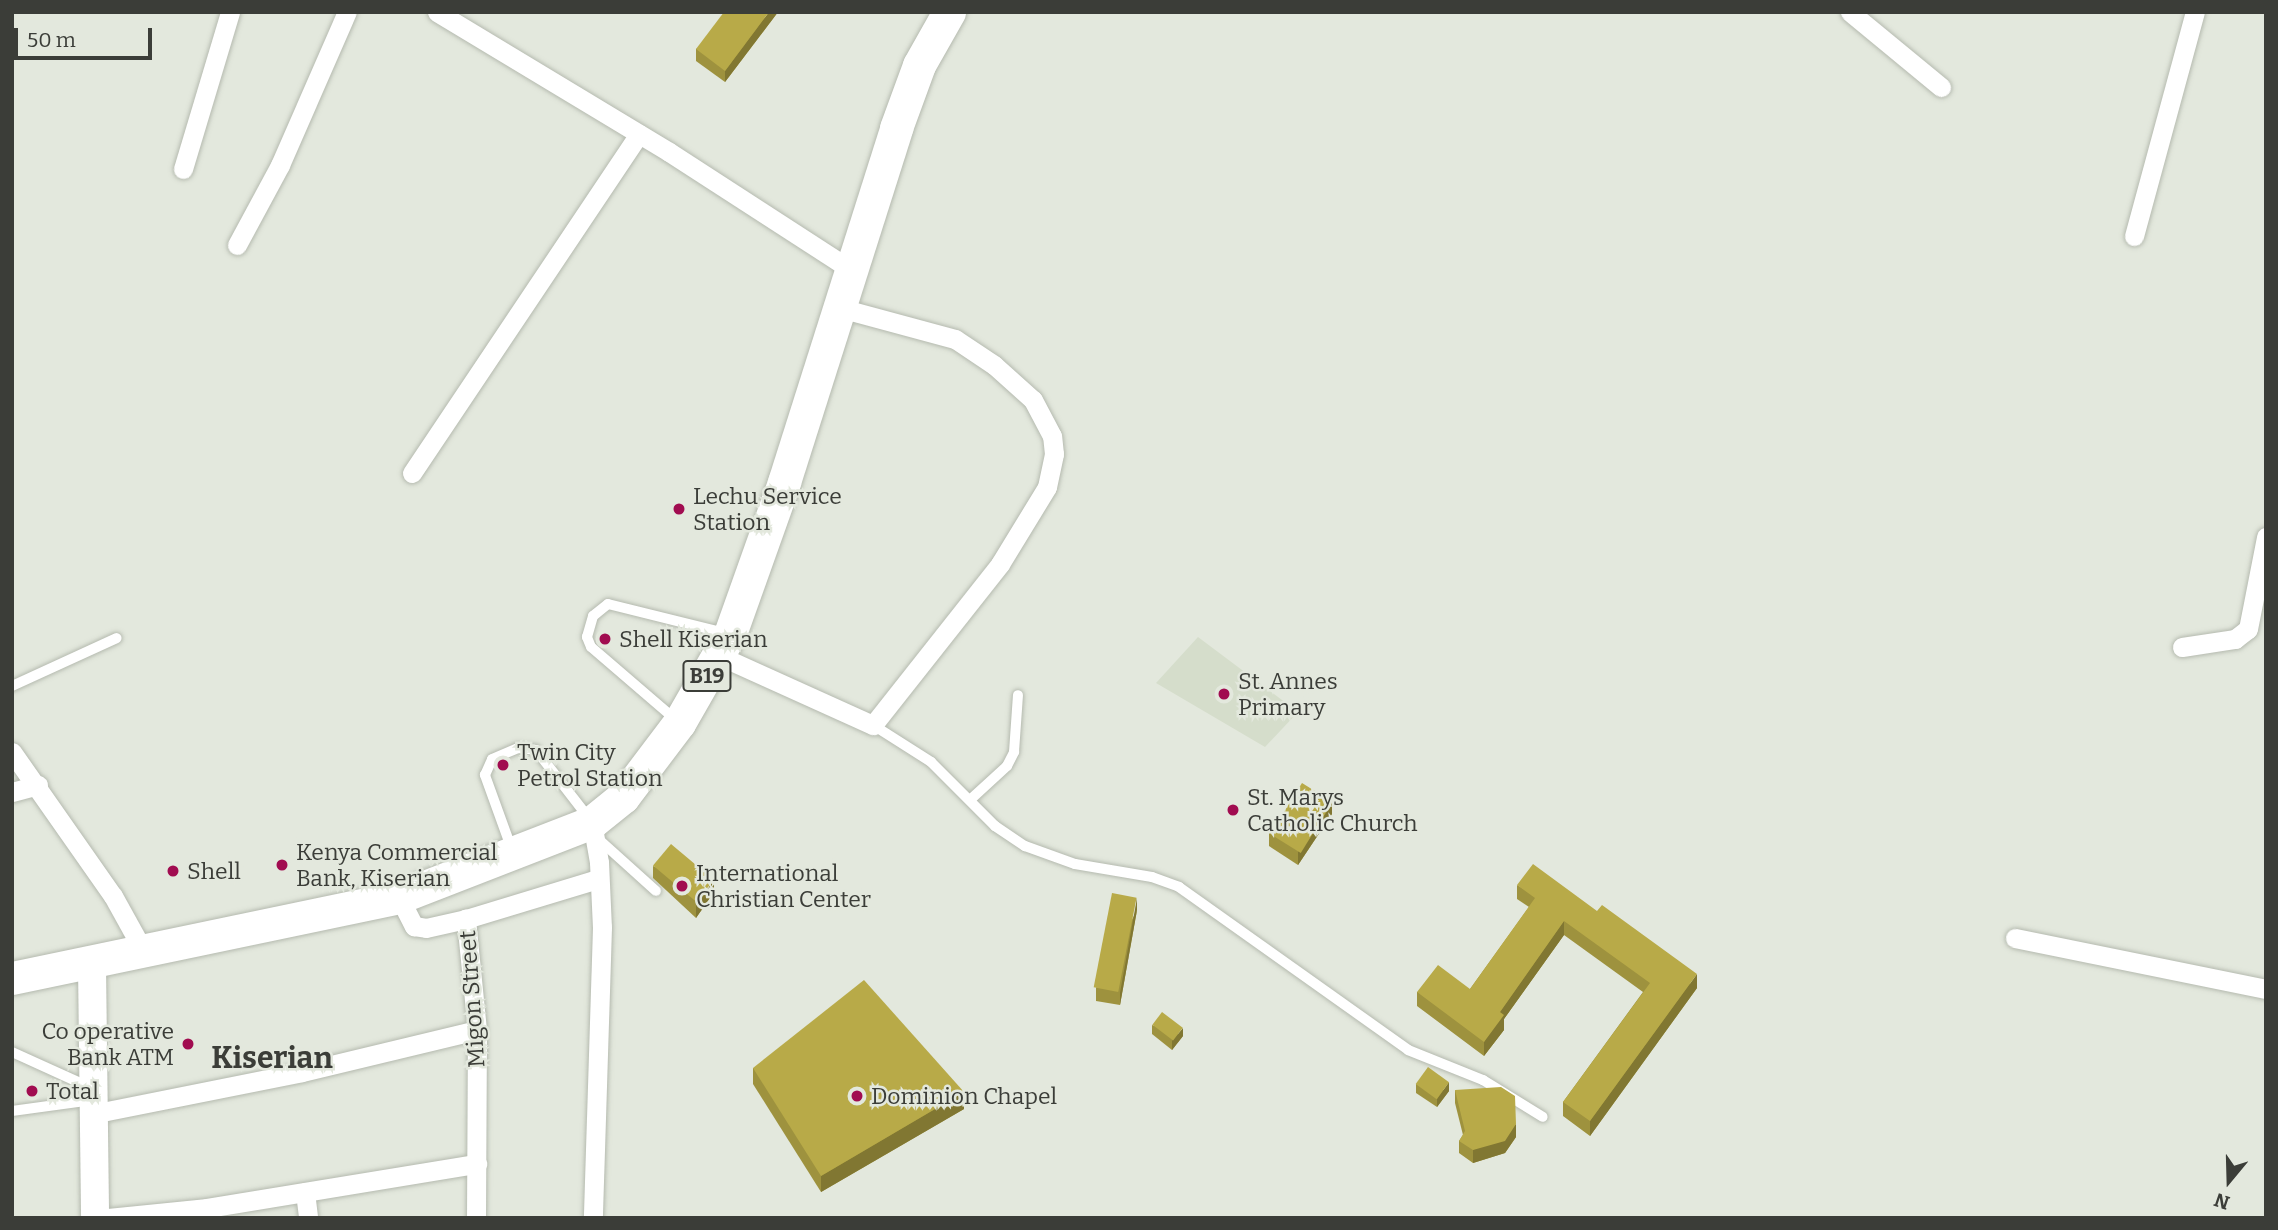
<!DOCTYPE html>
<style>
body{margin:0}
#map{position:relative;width:2278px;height:1230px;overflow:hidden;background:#e3e8dd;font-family:Bitter,serif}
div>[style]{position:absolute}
.built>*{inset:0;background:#d5ddcb}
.roads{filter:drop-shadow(0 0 2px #b5baaf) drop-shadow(0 0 2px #b5baaf)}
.service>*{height:10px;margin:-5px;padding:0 5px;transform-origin:5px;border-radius:5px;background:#fff}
.minor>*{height:19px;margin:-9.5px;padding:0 9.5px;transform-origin:9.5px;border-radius:9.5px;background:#fff}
.secondary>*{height:28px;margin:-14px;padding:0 14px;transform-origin:14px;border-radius:14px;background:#fff}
.trunk>*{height:33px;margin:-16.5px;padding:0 16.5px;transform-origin:16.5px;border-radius:16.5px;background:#fff}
.wall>*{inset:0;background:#9e923e}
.shaded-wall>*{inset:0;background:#817732}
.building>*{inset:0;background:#b8aa48;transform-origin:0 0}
.dots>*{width:19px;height:19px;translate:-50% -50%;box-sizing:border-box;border:4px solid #e3e8dd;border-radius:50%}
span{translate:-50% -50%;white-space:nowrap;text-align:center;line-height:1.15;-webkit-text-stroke:5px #e3e8dd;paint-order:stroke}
.shield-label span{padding:2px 5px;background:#e3e8dd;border:2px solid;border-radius:5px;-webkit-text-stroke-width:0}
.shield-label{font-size:21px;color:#3b3d38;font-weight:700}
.poi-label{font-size:23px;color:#3b3d38}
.left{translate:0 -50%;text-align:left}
.right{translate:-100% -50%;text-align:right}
.street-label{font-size:23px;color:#3b3d38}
.district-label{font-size:30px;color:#3b3d38;font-weight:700}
.frame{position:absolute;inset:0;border:14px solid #3b3d38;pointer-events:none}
.north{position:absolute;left:2194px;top:1146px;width:70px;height:70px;-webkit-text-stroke:5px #e3e8dd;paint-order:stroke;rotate:199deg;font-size:19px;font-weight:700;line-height:28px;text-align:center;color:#3b3d38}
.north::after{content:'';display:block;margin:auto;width:24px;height:32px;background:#3b3d38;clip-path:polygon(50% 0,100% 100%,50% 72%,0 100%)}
.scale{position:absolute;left:14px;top:28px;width:138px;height:32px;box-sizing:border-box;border:4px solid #3b3d38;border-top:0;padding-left:9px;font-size:21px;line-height:24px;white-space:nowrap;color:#3b3d38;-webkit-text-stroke:5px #e3e8dd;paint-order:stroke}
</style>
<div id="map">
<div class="built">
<div style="clip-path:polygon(1198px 637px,1298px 712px,1265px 747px,1156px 683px)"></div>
</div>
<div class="roads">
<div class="service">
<div style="left:12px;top:686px;width:115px;rotate:-24.6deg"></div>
<div style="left:676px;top:720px;width:112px;rotate:-139.3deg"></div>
<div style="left:591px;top:647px;width:11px;rotate:-112deg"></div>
<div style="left:587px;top:637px;width:22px;rotate:-74deg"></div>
<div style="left:593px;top:616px;width:19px;rotate:-39deg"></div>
<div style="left:608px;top:604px;width:121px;rotate:13.9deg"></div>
<div style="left:873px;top:725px;width:69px;rotate:32.5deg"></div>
<div style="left:931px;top:762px;width:91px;rotate:45deg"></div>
<div style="left:995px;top:826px;width:36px;rotate:34deg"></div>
<div style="left:1025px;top:846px;width:53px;rotate:19.8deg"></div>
<div style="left:1075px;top:864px;width:78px;rotate:9.6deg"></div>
<div style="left:1152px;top:877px;width:29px;rotate:20deg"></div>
<div style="left:1179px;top:887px;width:281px;rotate:35.4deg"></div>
<div style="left:1408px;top:1050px;width:81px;rotate:21.8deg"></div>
<div style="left:1483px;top:1080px;width:70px;rotate:31.7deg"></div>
<div style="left:971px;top:799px;width:49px;rotate:-42.5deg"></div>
<div style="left:1007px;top:766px;width:16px;rotate:-63deg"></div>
<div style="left:1014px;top:752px;width:57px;rotate:-86deg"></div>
<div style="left:595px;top:836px;width:82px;rotate:42deg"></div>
<div style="left:511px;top:847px;width:77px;rotate:-109.9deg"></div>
<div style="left:485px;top:775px;width:17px;rotate:-66deg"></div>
<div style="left:492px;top:759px;width:28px;rotate:-23deg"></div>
<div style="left:518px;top:748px;width:18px;rotate:6deg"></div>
<div style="left:536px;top:750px;width:85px;rotate:52.2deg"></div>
<div style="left:12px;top:1052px;width:85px;rotate:24.4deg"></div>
<div style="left:12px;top:1111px;width:81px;rotate:-7.8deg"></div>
</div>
<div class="minor">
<div style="left:437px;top:12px;width:271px;rotate:31.1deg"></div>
<div style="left:669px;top:152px;width:219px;rotate:32.9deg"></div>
<div style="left:1850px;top:12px;width:118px;rotate:39.5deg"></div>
<div style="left:183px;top:169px;width:164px;rotate:-73.3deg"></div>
<div style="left:2134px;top:236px;width:232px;rotate:-74.8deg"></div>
<div style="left:237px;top:245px;width:91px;rotate:-61.7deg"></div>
<div style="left:280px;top:165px;width:167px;rotate:-66.4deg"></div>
<div style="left:412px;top:473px;width:408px;rotate:-56.2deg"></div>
<div style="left:2182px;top:647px;width:54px;rotate:-8.6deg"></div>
<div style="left:2235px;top:639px;width:16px;rotate:-38deg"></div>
<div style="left:2248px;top:629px;width:94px;rotate:-78.9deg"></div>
<div style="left:720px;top:656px;width:168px;rotate:24.3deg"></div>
<div style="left:873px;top:725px;width:205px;rotate:-51.7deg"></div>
<div style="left:1000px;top:564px;width:90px;rotate:-58.6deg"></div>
<div style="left:1047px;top:487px;width:34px;rotate:-78deg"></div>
<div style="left:1054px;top:454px;width:18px;rotate:-96deg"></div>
<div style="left:1052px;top:436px;width:41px;rotate:-117.8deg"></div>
<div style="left:1033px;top:400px;width:52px;rotate:-138.1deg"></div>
<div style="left:994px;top:365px;width:47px;rotate:-146.3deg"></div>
<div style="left:955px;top:339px;width:119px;rotate:-164.9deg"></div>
<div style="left:12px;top:752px;width:176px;rotate:55deg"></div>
<div style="left:113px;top:896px;width:64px;rotate:61deg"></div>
<div style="left:12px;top:792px;width:27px;rotate:-15deg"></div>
<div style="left:592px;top:822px;width:41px;rotate:80.1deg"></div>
<div style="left:599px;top:862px;width:65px;rotate:87.4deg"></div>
<div style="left:602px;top:927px;width:291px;rotate:91.8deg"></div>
<div style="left:399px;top:897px;width:33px;rotate:63deg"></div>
<div style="left:414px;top:926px;width:12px;rotate:9deg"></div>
<div style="left:426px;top:928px;width:41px;rotate:-12.7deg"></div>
<div style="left:2015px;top:938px;width:256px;rotate:11.5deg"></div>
<div style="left:92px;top:1114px;width:214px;rotate:-11.3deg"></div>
<div style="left:302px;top:1072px;width:180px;rotate:-13.5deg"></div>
<div style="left:305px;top:1192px;width:26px;rotate:83deg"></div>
<div style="left:108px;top:1218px;width:100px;rotate:-5.8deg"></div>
<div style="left:207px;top:1208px;width:274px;rotate:-9.3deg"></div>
<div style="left:476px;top:1218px;width:188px;rotate:-89.7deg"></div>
<div style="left:477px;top:1030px;width:112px;rotate:-95.7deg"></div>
<div style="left:466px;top:919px;width:138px;rotate:-16.9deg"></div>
</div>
<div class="secondary">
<div style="left:92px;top:965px;width:253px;rotate:89.3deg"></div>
</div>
<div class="trunk">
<div style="left:12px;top:978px;width:395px;rotate:-11.8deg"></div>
<div style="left:399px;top:897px;width:207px;rotate:-21.2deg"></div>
<div style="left:592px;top:822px;width:40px;rotate:-39deg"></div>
<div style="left:623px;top:797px;width:93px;rotate:-52.9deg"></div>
<div style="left:679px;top:723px;width:103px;rotate:-60.2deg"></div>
<div style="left:730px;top:634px;width:161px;rotate:-70.4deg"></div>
<div style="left:784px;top:482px;width:371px;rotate:-72.4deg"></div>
<div style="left:896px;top:128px;width:67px;rotate:-69.9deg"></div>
<div style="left:919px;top:65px;width:61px;rotate:-60.5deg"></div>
</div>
</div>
<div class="wall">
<div style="clip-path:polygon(778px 12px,725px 82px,696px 61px,696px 49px)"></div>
<div style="clip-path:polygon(1332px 814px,1298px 865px,1269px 846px,1269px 833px)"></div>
<div style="clip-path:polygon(653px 866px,714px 892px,696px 918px,653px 878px)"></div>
<div style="clip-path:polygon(1517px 885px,1697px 988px,1590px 1136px,1563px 1116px,1563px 1102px,1643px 992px,1564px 935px,1504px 1019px,1504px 1030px,1484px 1056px,1417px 1006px,1417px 992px,1470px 989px,1529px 907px,1517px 899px)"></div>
<div style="clip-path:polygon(1137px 910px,1120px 1005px,1096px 1001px,1096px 988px)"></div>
<div style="clip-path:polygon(1152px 1025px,1183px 1036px,1172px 1050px,1152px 1034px)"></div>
<div style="clip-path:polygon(753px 1068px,964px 1109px,821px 1192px,753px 1084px)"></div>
<div style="clip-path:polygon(1416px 1084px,1449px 1091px,1437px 1107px,1416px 1093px)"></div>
<div style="clip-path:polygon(1455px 1090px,1516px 1137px,1505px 1153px,1473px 1163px,1459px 1153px,1459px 1141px,1463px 1135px,1455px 1103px)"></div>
</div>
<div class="shaded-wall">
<div style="clip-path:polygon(769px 12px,778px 12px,725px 82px,725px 71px)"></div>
<div style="clip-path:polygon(1332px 802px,1332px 814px,1298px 865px,1298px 852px)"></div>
<div style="clip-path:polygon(714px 880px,714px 892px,696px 918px,696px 905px)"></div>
<div style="clip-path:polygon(1137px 898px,1137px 910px,1120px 1005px,1120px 993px)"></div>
<div style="clip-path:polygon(1564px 921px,1564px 935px,1504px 1019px,1504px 1030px,1484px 1056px,1484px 1042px,1500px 1012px)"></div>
<div style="clip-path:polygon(1697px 974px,1697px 988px,1590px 1136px,1590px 1121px)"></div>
<div style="clip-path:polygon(1183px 1028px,1183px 1036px,1172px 1050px,1172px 1041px)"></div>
<div style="clip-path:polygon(1449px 1082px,1449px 1091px,1437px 1107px,1437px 1099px)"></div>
<div style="clip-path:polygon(964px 1092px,964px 1109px,821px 1192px,821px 1176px)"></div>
<div style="clip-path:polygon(1516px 1124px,1516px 1137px,1505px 1153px,1473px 1163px,1473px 1150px)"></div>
</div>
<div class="building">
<div style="clip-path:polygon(724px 12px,769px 12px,725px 71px,696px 49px)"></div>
<div style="left:1302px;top:783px;width:36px;height:60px;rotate:32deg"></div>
<div style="left:671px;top:844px;width:56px;height:28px;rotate:40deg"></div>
<div style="clip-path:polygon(1533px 864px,1597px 911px,1602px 905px,1697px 974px,1590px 1121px,1563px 1102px,1650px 983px,1564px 921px,1500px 1012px,1504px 1015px,1484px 1042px,1417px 992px,1438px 965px,1470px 989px,1535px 898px,1517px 885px)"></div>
<div style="left:1112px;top:893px;width:25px;height:96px;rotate:11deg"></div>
<div style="clip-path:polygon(864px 980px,964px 1092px,821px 1176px,753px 1068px)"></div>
<div style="left:1162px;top:1012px;width:26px;height:16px;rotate:37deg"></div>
<div style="left:1428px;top:1067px;width:26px;height:21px;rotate:36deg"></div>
<div style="clip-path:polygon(1501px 1087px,1515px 1096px,1516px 1124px,1505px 1141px,1473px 1150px,1459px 1141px,1465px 1131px,1455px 1090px)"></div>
</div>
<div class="dots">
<div style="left:679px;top:509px;background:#a10c50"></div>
<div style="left:605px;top:639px;background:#a10c50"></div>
<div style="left:1224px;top:694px;background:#a10c50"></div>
<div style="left:503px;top:765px;background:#a10c50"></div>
<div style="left:1233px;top:810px;background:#a10c50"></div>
<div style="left:282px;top:865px;background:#a10c50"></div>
<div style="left:173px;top:871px;background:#a10c50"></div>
<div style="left:682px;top:886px;background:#a10c50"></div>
<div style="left:188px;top:1044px;background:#a10c50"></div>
<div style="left:32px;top:1091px;background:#a10c50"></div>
<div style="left:857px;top:1096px;background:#a10c50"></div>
</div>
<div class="shield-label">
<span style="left:707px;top:676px">B19</span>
</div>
<div class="poi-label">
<span class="left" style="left:693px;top:509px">Lechu Service<br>Station</span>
<span class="left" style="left:619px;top:639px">Shell Kiserian</span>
<span class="left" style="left:1238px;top:694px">St. Annes<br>Primary</span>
<span class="left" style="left:517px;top:765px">Twin City<br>Petrol Station</span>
<span class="left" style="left:1247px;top:810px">St. Marys<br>Catholic Church</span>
<span class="left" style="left:296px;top:865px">Kenya Commercial<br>Bank, Kiserian</span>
<span class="left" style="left:187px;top:871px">Shell</span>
<span class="left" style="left:696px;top:886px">International<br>Christian Center</span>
<span class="right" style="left:174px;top:1044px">Co operative<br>Bank ATM</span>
<span class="left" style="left:46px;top:1091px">Total</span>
<span class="left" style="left:871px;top:1096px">Dominion Chapel</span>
</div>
<div class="street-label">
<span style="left:472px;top:999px;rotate:-94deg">Migon Street</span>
</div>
<div class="district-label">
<span style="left:272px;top:1058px">Kiserian</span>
</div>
<div class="frame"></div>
<div class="north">N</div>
<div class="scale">50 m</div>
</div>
